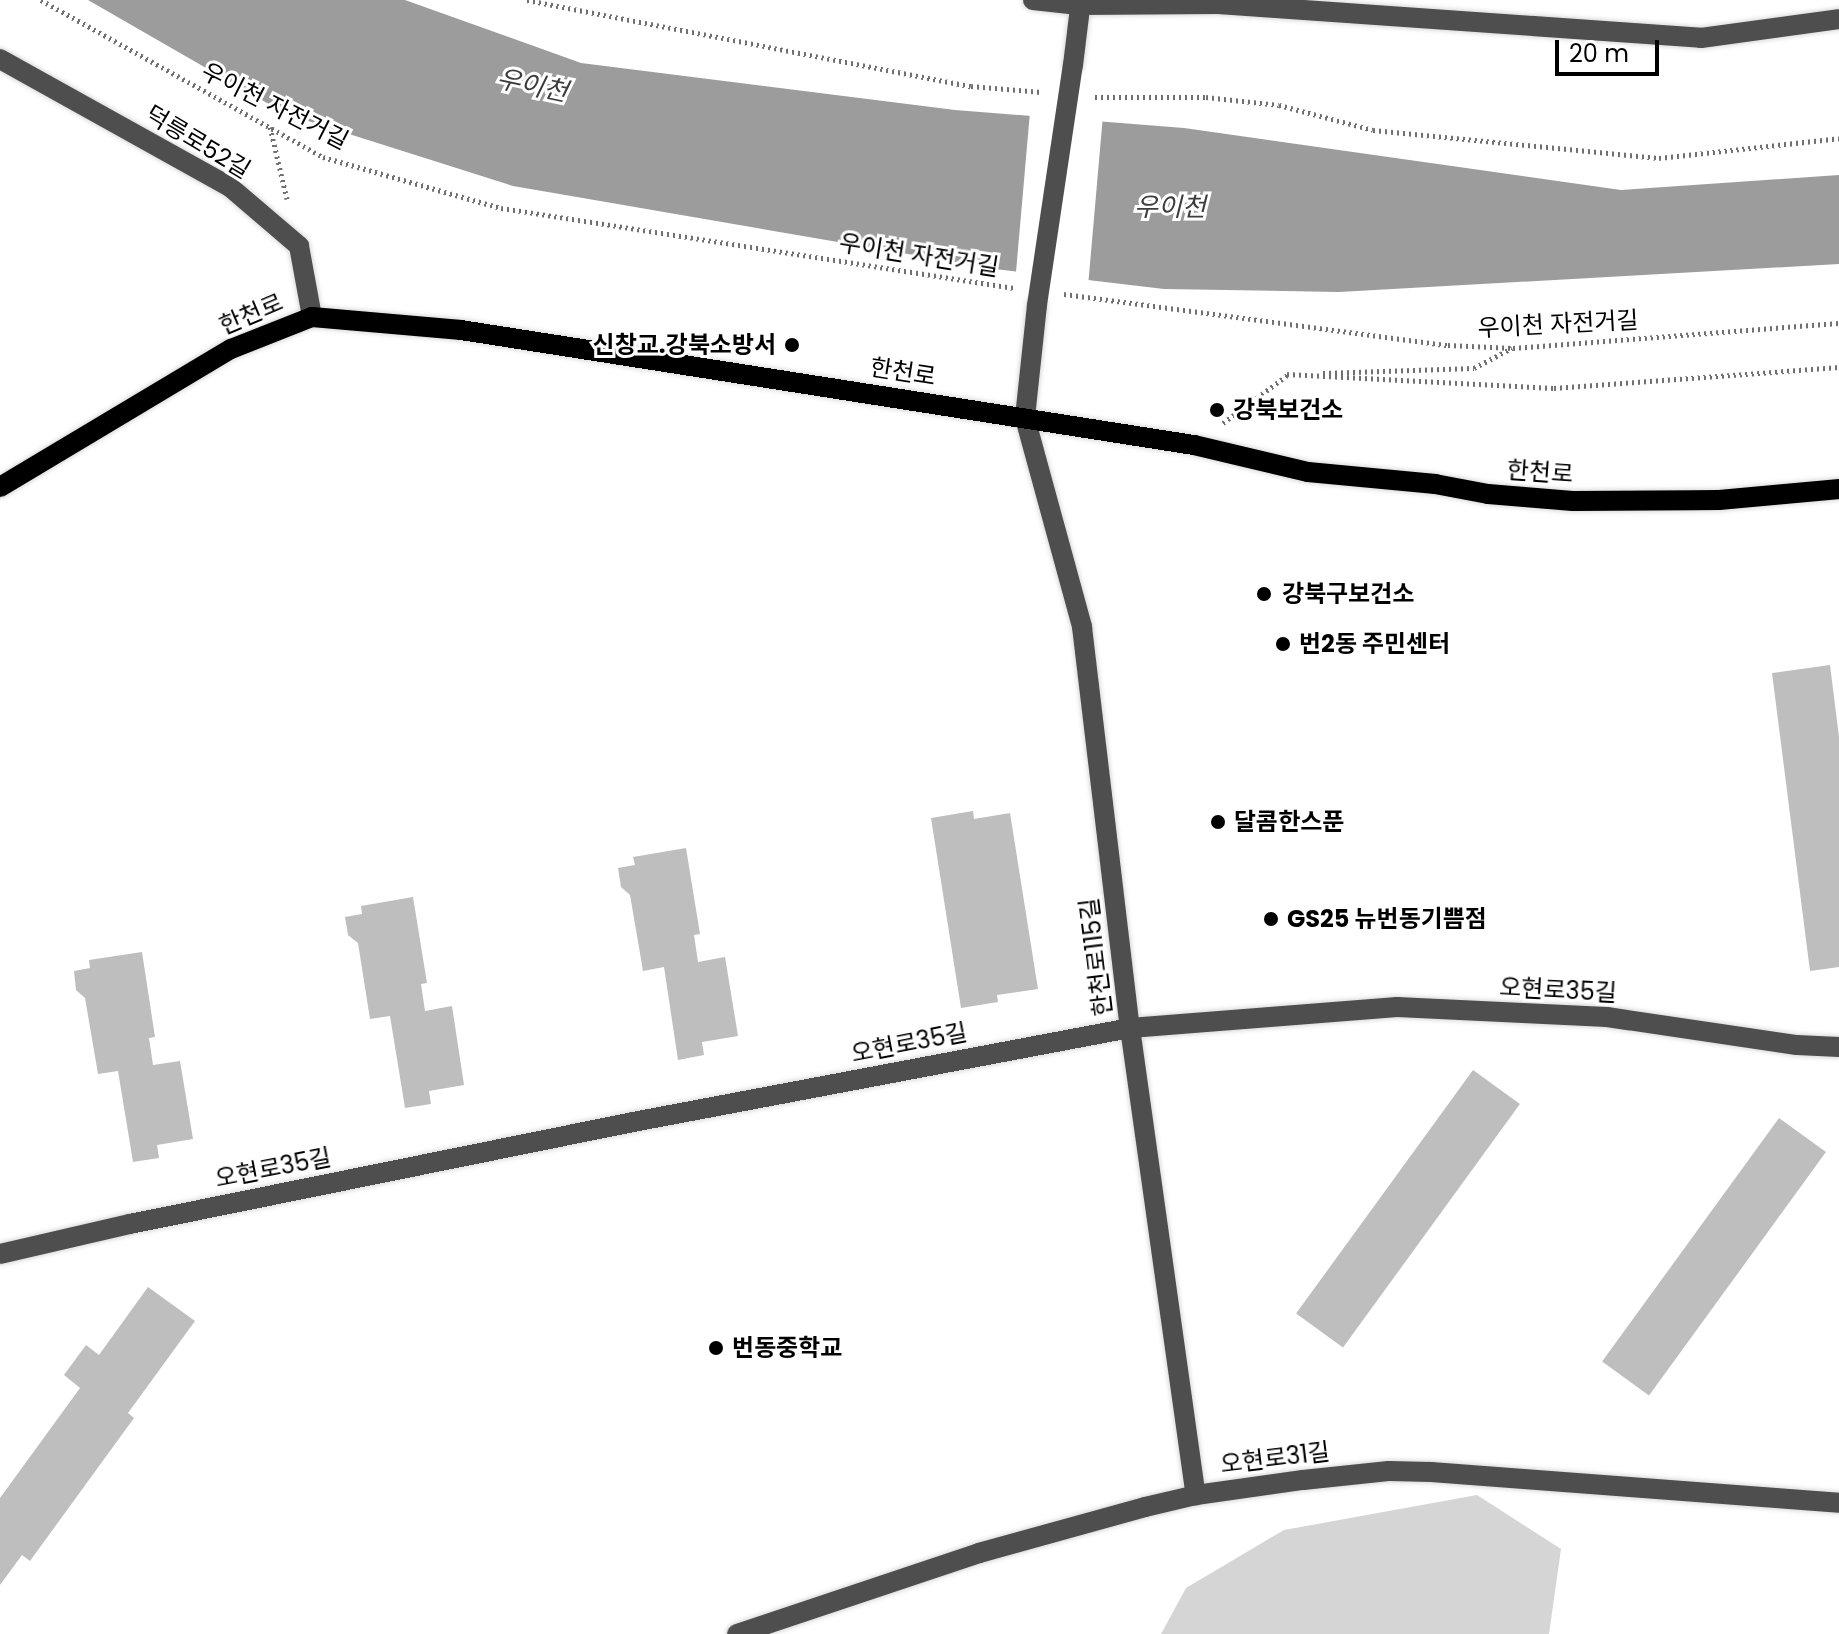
<!DOCTYPE html>
<meta charset="utf-8">
<style>
body{margin:0}
#map{position:relative;width:1839px;height:1634px;overflow:hidden;background:#fff;font-family:Poppins,"Noto Sans KR",sans-serif}
div>[style]{position:absolute}
.green>*{inset:0;background:#d5d5d5}
.water>*{inset:0;background:#9c9c9c}
.pier>*{inset:0;background:#fff;transform-origin:0 0}
.building>*{inset:0;background:#bebebe;transform-origin:0 0}
.path>*{height:5px;margin-top:-2.5px;transform-origin:0;background:repeating-linear-gradient(90deg,#707070 0 2px,transparent 0 6px)}
.roads{filter:drop-shadow(0 0 2px #dbdbdb) drop-shadow(0 0 2px #dbdbdb)}
.minor>*{height:20px;margin:-10px;padding:0 10px;transform-origin:10px;border-radius:10px;background:#4e4e4e}
.major>*{height:20px;margin:-10px;padding:0 10px;transform-origin:10px;border-radius:10px;background:#000}
.minor-bridge>*{height:20px;margin:-10px;padding:0 10px;transform-origin:10px;border-radius:10px;background:#4e4e4e}
.dots>*{width:22px;height:22px;translate:-50% -50%;box-sizing:border-box;border:4px solid #fff;border-radius:50%}
span{translate:-50% -50%;white-space:nowrap;text-align:center;line-height:1.15;-webkit-text-stroke:6px #fff;paint-order:stroke}
.street-label{font-size:24px;color:#000}
.poi-label{font-size:24px;color:#000;font-weight:700}
.right{translate:-100% -50%;text-align:right}
.left{translate:0 -50%;text-align:left}
.water-label{font-size:26px;color:#3d3d3d;font-style:italic}
.scale{position:absolute;left:1555px;top:40px;width:104px;height:36px;box-sizing:border-box;border:4px solid #000;border-top:0;padding-left:10px;font-size:24px;line-height:28px;white-space:nowrap;color:#000;-webkit-text-stroke:6px #fff;paint-order:stroke}
</style>
<div id="map">
<div class="green">
<div style="clip-path:polygon(1477px 1495px,1561px 1549px,1549px 1634px,1161px 1634px,1186px 1588px,1284px 1530px)"></div>
</div>
<div class="water">
<div style="clip-path:polygon(88px 0,405px 0,581px 63px,955px 110px,1184px 128px,1621px 190px,1839px 175px,1839px 264px,1339px 292px,1164px 289px,995px 269px,513px 186px,286px 114px)"></div>
</div>
<div class="pier">
<div style="left:1030px;top:112px;width:73px;height:164px;rotate:5deg"></div>
</div>
<div class="building">
<div style="clip-path:polygon(1830px 665px,1839px 737px,1839px 967px,1810px 971px,1772px 673px)"></div>
<div style="clip-path:polygon(973px 811px,974px 819px,1010px 813px,1038px 989px,997px 995px,998px 1002px,961px 1008px,931px 818px)"></div>
<div style="clip-path:polygon(686px 848px,700px 934px,694px 935px,698px 962px,725px 957px,738px 1036px,702px 1042px,704px 1055px,678px 1060px,664px 967px,643px 971px,630px 895px,621px 887px,618px 868px,635px 865px,633px 857px)"></div>
<div style="clip-path:polygon(413px 897px,427px 983px,421px 984px,425px 1011px,452px 1006px,464px 1085px,429px 1091px,431px 1104px,405px 1108px,390px 1016px,370px 1019px,358px 943px,348px 935px,345px 917px,362px 914px,361px 906px)"></div>
<div style="clip-path:polygon(142px 952px,155px 1037px,149px 1038px,153px 1065px,180px 1061px,193px 1139px,157px 1145px,159px 1158px,133px 1162px,118px 1071px,98px 1074px,85px 998px,76px 990px,74px 971px,90px 968px,89px 960px)"></div>
<div style="left:1473px;top:1070px;width:58px;height:301px;rotate:36deg"></div>
<div style="left:1779px;top:1118px;width:58px;height:301px;rotate:36deg"></div>
<div style="clip-path:polygon(148px 1287px,195px 1321px,128px 1413px,134px 1418px,30px 1561px,22px 1555px,0 1585px,0 1498px,80px 1388px,64px 1375px,86px 1345px,99px 1355px)"></div>
</div>
<div class="path">
<div style="left:41px;top:0;width:323px;rotate:29.1deg"></div>
<div style="left:323px;top:157px;width:185px;rotate:16deg"></div>
<div style="left:501px;top:208px;width:519px;rotate:8.86deg"></div>
<div style="left:527px;top:0;width:452px;rotate:11deg"></div>
<div style="left:971px;top:86px;width:70px;rotate:4.9deg"></div>
<div style="left:1095px;top:97px;width:111px"></div>
<div style="left:1206px;top:97px;width:73px;rotate:6.3deg"></div>
<div style="left:1279px;top:105px;width:97px;rotate:14.9deg"></div>
<div style="left:1373px;top:130px;width:287px;rotate:5.6deg"></div>
<div style="left:1659px;top:158px;width:181px;rotate:-6.3deg"></div>
<div style="left:270px;top:127px;width:74px;rotate:76.7deg"></div>
<div style="left:1064px;top:294px;width:387px;rotate:7.6deg"></div>
<div style="left:1448px;top:345px;width:65px;rotate:2.6deg"></div>
<div style="left:1513px;top:348px;width:327px;rotate:-4.4deg"></div>
<div style="left:1323px;top:373px;width:151px;rotate:-1.9deg"></div>
<div style="left:1474px;top:368px;width:43px;rotate:-27.8deg"></div>
<div style="left:1287px;top:374px;width:267px;rotate:3deg"></div>
<div style="left:1554px;top:388px;width:286px;rotate:-4.2deg"></div>
<div style="left:1223px;top:423px;width:82px;rotate:-36.6deg"></div>
</div>
<div class="roads">
<div class="minor">
<div style="left:1033px;top:0;width:46px;rotate:6.2deg"></div>
<div style="left:1079px;top:5px;width:139px;rotate:-0.4deg"></div>
<div style="left:1218px;top:4px;width:484px;rotate:4deg"></div>
<div style="left:1701px;top:38px;width:139px;rotate:-7.8deg"></div>
<div style="left:0;top:59px;width:263px;rotate:29.1deg"></div>
<div style="left:230px;top:187px;width:91px;rotate:40.5deg"></div>
<div style="left:299px;top:246px;width:72px;rotate:79.6deg"></div>
<div style="left:1073px;top:65px;width:65px;rotate:-83deg"></div>
<div style="left:1037px;top:305px;width:114px;rotate:96.1deg"></div>
<div style="left:1025px;top:418px;width:217px;rotate:74.7deg"></div>
<div style="left:1082px;top:627px;width:404px;rotate:83.2deg"></div>
<div style="left:1130px;top:1028px;width:472px;rotate:82deg"></div>
<div style="left:0;top:1254px;width:133px;rotate:-13deg"></div>
<div style="left:130px;top:1224px;width:513px;rotate:-11.46deg"></div>
<div style="left:633px;top:1122px;width:506px;rotate:-10.71deg"></div>
<div style="left:1130px;top:1028px;width:268px;rotate:-4.5deg"></div>
<div style="left:1397px;top:1007px;width:210px;rotate:2.7deg"></div>
<div style="left:1607px;top:1017px;width:192px;rotate:8.4deg"></div>
<div style="left:1797px;top:1045px;width:42px;rotate:2.7deg"></div>
<div style="left:737px;top:1634px;width:255px;rotate:-18.5deg"></div>
<div style="left:979px;top:1553px;width:172px;rotate:-15.5deg"></div>
<div style="left:1145px;top:1507px;width:52px;rotate:-13.2deg"></div>
<div style="left:1196px;top:1495px;width:108px;rotate:-8deg"></div>
<div style="left:1303px;top:1480px;width:86px;rotate:-6deg"></div>
<div style="left:1389px;top:1471px;width:42px;rotate:1.4deg"></div>
<div style="left:1431px;top:1472px;width:409px;rotate:4.3deg"></div>
</div>
<div class="major">
<div style="left:0;top:487px;width:269px;rotate:-30.9deg"></div>
<div style="left:231px;top:349px;width:87px;rotate:-21.6deg"></div>
<div style="left:312px;top:317px;width:150px;rotate:5deg"></div>
<div style="left:461px;top:330px;width:742px;rotate:8.92deg"></div>
<div style="left:1194px;top:445px;width:117px;rotate:13.3deg"></div>
<div style="left:1308px;top:472px;width:128px;rotate:5.4deg"></div>
<div style="left:1435px;top:484px;width:54px;rotate:10.7deg"></div>
<div style="left:1488px;top:494px;width:85px;rotate:4.7deg"></div>
<div style="left:1573px;top:501px;width:146px;rotate:-0.4deg"></div>
<div style="left:1719px;top:500px;width:121px;rotate:-5.2deg"></div>
</div>
</div>
<div class="minor-bridge">
<div style="left:1037px;top:305px;width:243px;rotate:-81.5deg"></div>
</div>
<div class="dots">
<div style="left:792px;top:345px;background:#000"></div>
<div style="left:1217px;top:410px;background:#000"></div>
<div style="left:1264px;top:594px;background:#000"></div>
<div style="left:1283px;top:644px;background:#000"></div>
<div style="left:1218px;top:822px;background:#000"></div>
<div style="left:1271px;top:919px;background:#000"></div>
<div style="left:716px;top:1348px;background:#000"></div>
</div>
<div class="street-label">
<span style="left:275px;top:106px;rotate:27deg">우이천 자전거길</span>
<span style="left:198px;top:142px;rotate:31deg">덕릉로52길</span>
<span style="left:919px;top:255px;rotate:9deg">우이천 자전거길</span>
<span style="left:251px;top:314px;rotate:-23deg">한천로</span>
<span style="left:1558px;top:324px;rotate:-3deg">우이천 자전거길</span>
<span style="left:903px;top:372px;rotate:9deg">한천로</span>
<span style="left:1540px;top:472px;rotate:4deg">한천로</span>
<span style="left:1096px;top:957px;rotate:-97deg">한천로115길</span>
<span style="left:1558px;top:990px;rotate:3deg">오현로35길</span>
<span style="left:909px;top:1043px;rotate:-11deg">오현로35길</span>
<span style="left:273px;top:1168px;rotate:-11deg">오현로35길</span>
<span style="left:1275px;top:1458px;rotate:-7deg">오현로31길</span>
</div>
<div class="poi-label">
<span class="right" style="left:776px;top:345px">신창교.강북소방서</span>
<span class="left" style="left:1233px;top:410px">강북보건소</span>
<span class="left" style="left:1282px;top:594px">강북구보건소</span>
<span class="left" style="left:1299px;top:644px">번2동 주민센터</span>
<span class="left" style="left:1234px;top:822px">달콤한스푼</span>
<span class="left" style="left:1287px;top:919px">GS25 뉴번동기쁨점</span>
<span class="left" style="left:732px;top:1348px">번동중학교</span>
</div>
<div class="water-label">
<span style="left:532px;top:86px;rotate:12deg">우이천</span>
<span style="left:1170px;top:208px">우이천</span>
</div>
<div class="scale">20 m</div>
</div>
